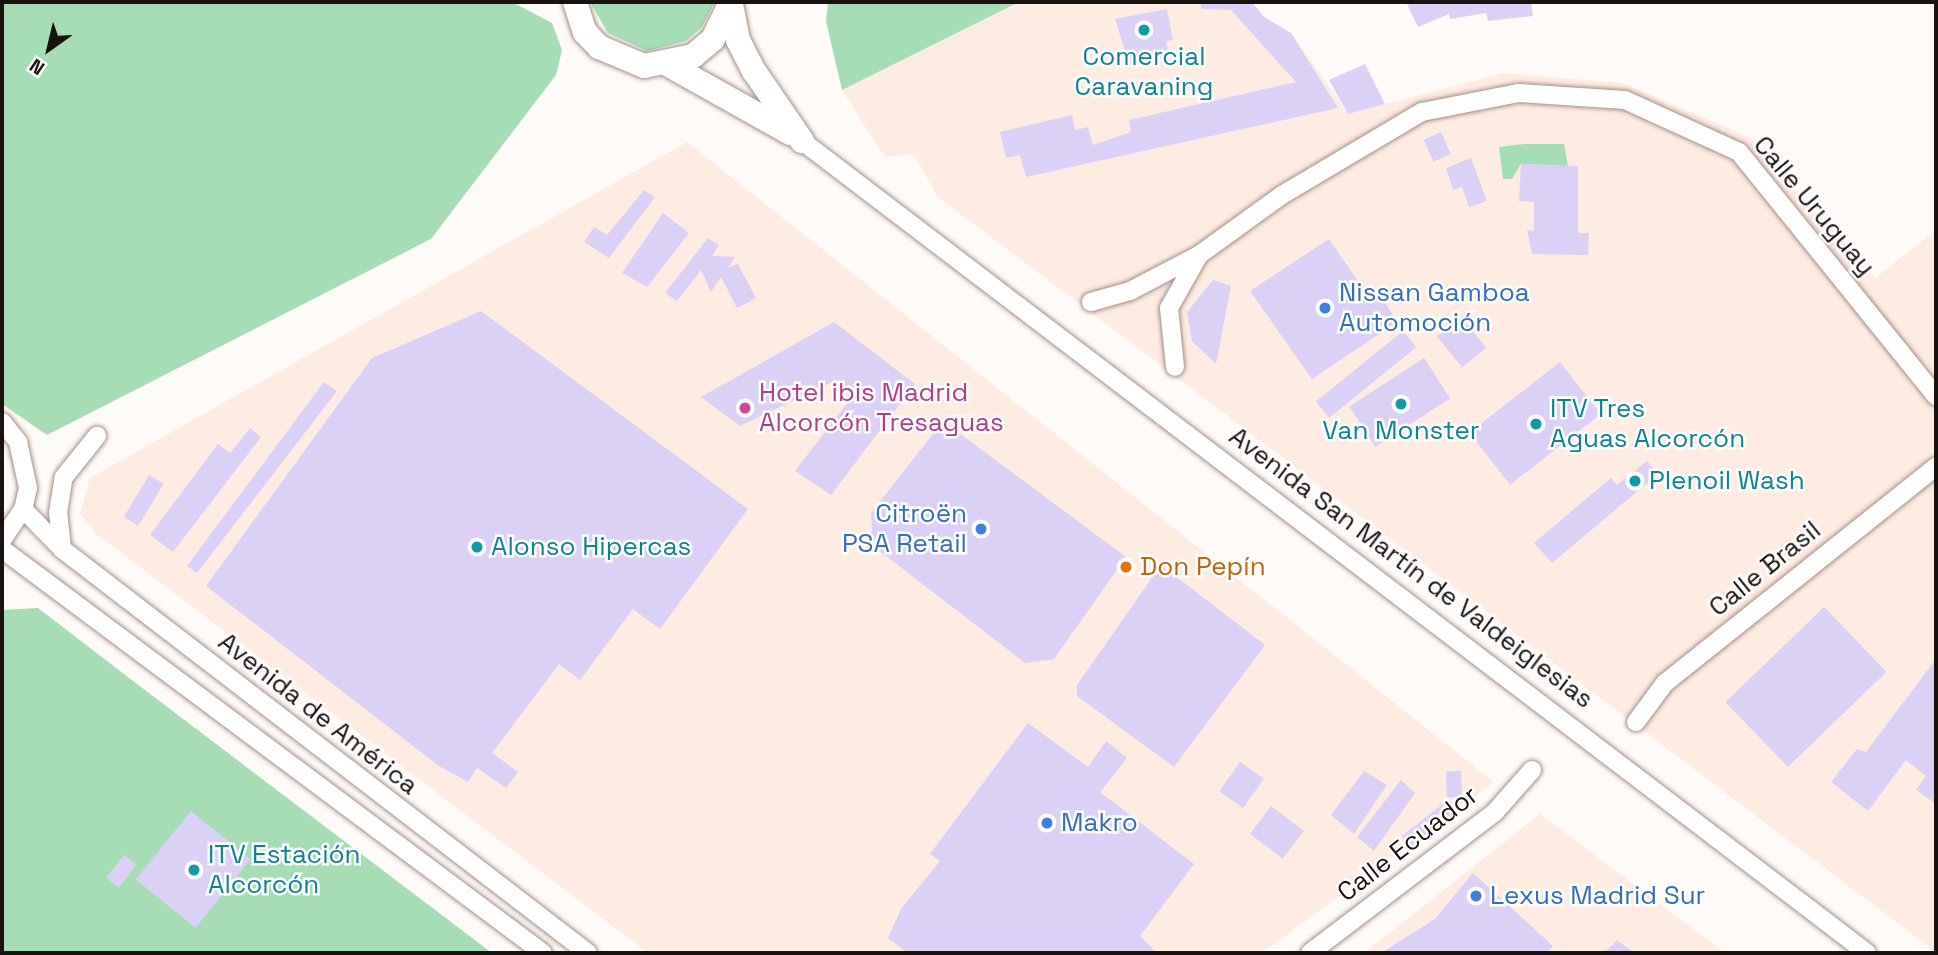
<!DOCTYPE html>
<meta charset="utf-8">
<style>
body{margin:0}
#map{position:relative;width:1938px;height:955px;overflow:hidden;background:#fefaf7;font-family:"Space Grotesk",sans-serif}
div>[style]{position:absolute}
.built>*{inset:0;background:#feebe2}
.green>*{inset:0;background:#a6ddb4}
.building>*{inset:0;background:#dbd1f6;transform-origin:0 0}
.roads{filter:drop-shadow(0 0 2px #a48e84) drop-shadow(0 0 2px #a48e84)}
.street>*{height:18px;margin:-9px;padding:0 9px;transform-origin:9px;border-radius:9px;background:#fff}
.secondary>*{height:24px;margin:-12px;padding:0 12px;transform-origin:12px;border-radius:12px;background:#fff}
.dots>*{width:19px;height:19px;translate:-50% -50%;box-sizing:border-box;border:4px solid #fff;border-radius:50%}
span{translate:-50% -50%;white-space:nowrap;text-align:center;line-height:1.15;-webkit-text-stroke:5px #fff;paint-order:stroke}
.culture-label{font-size:26px;color:#0d838f}
.left{translate:0 -50%;text-align:left}
.street-label{font-size:26px;color:#1a120e}
.shop-label{font-size:26px;color:#366cbe}
.right{translate:-100% -50%;text-align:right}
.hotel-label{font-size:26px;color:#b23c85}
.food-label{font-size:26px;color:#c56008}
.frame{position:absolute;inset:0;border:4px solid #1a120e;pointer-events:none}
.north{position:absolute;left:14px;top:14px;width:70px;height:70px;-webkit-text-stroke:5px #fff;paint-order:stroke;rotate:214deg;font-size:19px;font-weight:700;line-height:28px;text-align:center;color:#1a120e}
.north::after{content:'';display:block;margin:auto;width:24px;height:32px;background:#1a120e;clip-path:polygon(50% 0,100% 100%,50% 72%,0 100%)}
</style>
<div id="map">
<div class="built">
<div style="clip-path:polygon(1019px 2px,1252px 2px,1264px 17px,1291px 33px,1348px 114px,1504px 73px,1623px 83px,1751px 138px,1875px 278px,1936px 230px,1936px 952px,937px 196px,914px 154px,885px 157px,842px 90px)"></div>
<div style="clip-path:polygon(687px 142px,1494px 782px,1262px 953px,648px 953px,94px 532px,80px 513px,90px 478px)"></div>
<div style="clip-path:polygon(1540px 814px,1725px 953px,1364px 953px)"></div>
</div>
<div class="green">
<div style="clip-path:polygon(2px 2px,512px 2px,552px 23px,562px 50px,556px 75px,431px 239px,47px 435px,2px 404px)"></div>
<div style="clip-path:polygon(590px 2px,715px 2px,702px 27px,686px 41px,647px 51px,608px 33px)"></div>
<div style="clip-path:polygon(828px 2px,1019px 2px,842px 90px,826px 21px)"></div>
<div style="clip-path:polygon(1524px 144px,1564px 144px,1568px 166px,1521px 164px,1512px 179px,1503px 179px,1499px 147px)"></div>
<div style="clip-path:polygon(38px 608px,141px 687px,492px 953px,2px 953px,2px 610px)"></div>
</div>
<div class="building">
<div style="clip-path:polygon(1201px 2px,1252px 2px,1264px 17px,1291px 33px,1338px 108px,1026px 177px,1020px 155px,1006px 158px,1000px 132px,1072px 115px,1075px 130px,1088px 127px,1093px 145px,1131px 132px,1129px 120px,1296px 82px,1231px 10px,1201px 9px)"></div>
<div style="clip-path:polygon(1406px 2px,1531px 2px,1533px 16px,1488px 21px,1486px 13px,1450px 19px,1449px 14px,1418px 27px)"></div>
<div style="clip-path:polygon(1167px 9px,1173px 40px,1166px 41px,1169px 55px,1129px 63px,1115px 19px)"></div>
<div style="clip-path:polygon(1365px 64px,1385px 104px,1348px 114px,1329px 80px)"></div>
<div style="left:1441px;top:132px;width:24px;height:19px;rotate:66deg"></div>
<div style="clip-path:polygon(1471px 158px,1487px 201px,1469px 207px,1462px 187px,1453px 190px,1446px 168px)"></div>
<div style="clip-path:polygon(1521px 164px,1578px 166px,1578px 233px,1589px 233px,1588px 255px,1532px 254px,1527px 230px,1534px 231px,1534px 202px,1519px 201px)"></div>
<div style="clip-path:polygon(644px 190px,655px 197px,609px 258px,584px 242px,594px 227px,607px 235px)"></div>
<div style="clip-path:polygon(663px 213px,689px 233px,647px 287px,622px 273px)"></div>
<div style="clip-path:polygon(708px 238px,719px 245px,712px 256px,735px 257px,728px 268px,738px 264px,756px 298px,737px 308px,721px 277px,711px 292px,701px 270px,677px 301px,665px 293px)"></div>
<div style="clip-path:polygon(1329px 239px,1366px 293px,1376px 287px,1397px 322px,1312px 379px,1250px 291px)"></div>
<div style="clip-path:polygon(1213px 280px,1231px 286px,1216px 364px,1192px 341px,1187px 312px)"></div>
<div style="clip-path:polygon(481px 311px,748px 509px,660px 629px,633px 609px,580px 680px,559px 664px,492px 753px,518px 772px,506px 788px,477px 768px,468px 782px,439px 766px,206px 586px,372px 358px)"></div>
<div style="left:1461px;top:317px;width:40px;height:31px;rotate:51deg"></div>
<div style="clip-path:polygon(834px 322px,915px 384px,831px 495px,795px 471px,855px 393px,837px 380px,740px 426px,701px 397px)"></div>
<div style="left:1403px;top:331px;width:21px;height:112px;rotate:51deg"></div>
<div style="left:1424px;top:358px;width:48px;height:89px;rotate:57deg"></div>
<div style="left:1560px;top:362px;width:66px;height:115px;rotate:52deg"></div>
<div style="clip-path:polygon(324px 382px,337px 391px,197px 573px,187px 566px)"></div>
<div style="clip-path:polygon(943px 421px,1126px 557px,1054px 659px,1025px 663px,873px 546px,871px 513px)"></div>
<div style="clip-path:polygon(250px 428px,261px 437px,173px 552px,150px 535px,218px 444px,230px 453px)"></div>
<div style="clip-path:polygon(1647px 461px,1658px 474px,1552px 563px,1534px 543px,1611px 478px,1617px 485px)"></div>
<div style="left:149px;top:475px;width:17px;height:49px;rotate:31deg"></div>
<div style="clip-path:polygon(1161px 565px,1265px 645px,1174px 767px,1077px 696px,1077px 685px)"></div>
<div style="left:1824px;top:607px;width:90px;height:137px;rotate:46deg"></div>
<div style="clip-path:polygon(1936px 659px,1936px 804px,1916px 790px,1926px 776px,1906px 760px,1868px 811px,1831px 782px,1857px 749px,1866px 752px)"></div>
<div style="clip-path:polygon(1028px 723px,1088px 767px,1106px 741px,1127px 758px,1100px 792px,1194px 864px,1140px 936px,1157px 953px,908px 953px,888px 938px,901px 909px,940px 861px,930px 854px)"></div>
<div style="left:1240px;top:762px;width:29px;height:36px;rotate:35deg"></div>
<div style="clip-path:polygon(1364px 771px,1387px 785px,1354px 834px,1331px 815px)"></div>
<div style="left:1461px;top:771px;width:26px;height:15px;rotate:88deg"></div>
<div style="clip-path:polygon(1401px 780px,1415px 793px,1374px 851px,1357px 837px)"></div>
<div style="clip-path:polygon(1444px 803px,1451px 814px,1412px 848px,1402px 836px)"></div>
<div style="left:1271px;top:806px;width:41px;height:35px;rotate:37deg"></div>
<div style="left:191px;top:811px;width:77px;height:88px;rotate:39deg"></div>
<div style="left:124px;top:855px;width:16px;height:29px;rotate:38deg"></div>
<div style="clip-path:polygon(1473px 873px,1553px 946px,1546px 953px,1381px 953px,1435px 919px)"></div>
<div style="clip-path:polygon(1617px 940px,1634px 953px,1604px 953px)"></div>
</div>
<div class="roads">
<div class="street">
<div style="left:802px;top:141px;width:1339px;rotate:37.32deg"></div>
<div style="left:1199px;top:255px;width:102px;rotate:-35.9deg"></div>
<div style="left:1282px;top:195px;width:163px;rotate:-30.7deg"></div>
<div style="left:1422px;top:112px;width:99px;rotate:-11.1deg"></div>
<div style="left:1519px;top:93px;width:106px;rotate:3.8deg"></div>
<div style="left:1625px;top:100px;width:125px;rotate:24.5deg"></div>
<div style="left:1739px;top:152px;width:314px;rotate:51.1deg"></div>
<div style="left:1091px;top:302px;width:41px;rotate:-15.8deg"></div>
<div style="left:1130px;top:291px;width:78px;rotate:-27.6deg"></div>
<div style="left:1199px;top:255px;width:61px;rotate:119.5deg"></div>
<div style="left:1169px;top:308px;width:59px;rotate:84.2deg"></div>
<div style="left:2px;top:422px;width:26px;rotate:51deg"></div>
<div style="left:18px;top:442px;width:47px;rotate:77.7deg"></div>
<div style="left:28px;top:488px;width:22px;rotate:103deg"></div>
<div style="left:23px;top:509px;width:37px;rotate:124deg"></div>
<div style="left:23px;top:509px;width:56px;rotate:45.7deg"></div>
<div style="left:62px;top:549px;width:663px;rotate:37.53deg"></div>
<div style="left:2px;top:549px;width:675px;rotate:36.75deg"></div>
<div style="left:62px;top:549px;width:36px;rotate:-96deg"></div>
<div style="left:58px;top:513px;width:36px;rotate:-81deg"></div>
<div style="left:64px;top:477px;width:53px;rotate:-51.2deg"></div>
<div style="left:1636px;top:722px;width:49px;rotate:-53.4deg"></div>
<div style="left:1665px;top:683px;width:347px;rotate:-38.6deg"></div>
<div style="left:1310px;top:953px;width:233px;rotate:-37.3deg"></div>
<div style="left:1495px;top:812px;width:56px;rotate:-48.6deg"></div>
</div>
<div class="secondary">
<div style="left:575px;top:2px;width:32px;rotate:72deg"></div>
<div style="left:585px;top:32px;width:21px;rotate:47deg"></div>
<div style="left:599px;top:47px;width:49px;rotate:22.9deg"></div>
<div style="left:644px;top:66px;width:50px;rotate:-11.5deg"></div>
<div style="left:693px;top:56px;width:26px;rotate:-40deg"></div>
<div style="left:713px;top:39px;width:41px;rotate:-64.1deg"></div>
<div style="left:731px;top:4px;width:37px;rotate:79deg"></div>
<div style="left:738px;top:40px;width:35px;rotate:63deg"></div>
<div style="left:754px;top:71px;width:85px;rotate:55.6deg"></div>
<div style="left:669px;top:65px;width:139px;rotate:29.3deg"></div>
</div>
</div>
<div class="dots">
<div style="left:1144px;top:30px;background:#0f9aa8"></div>
<div style="left:1325px;top:308px;background:#3f7fe0"></div>
<div style="left:1401px;top:404px;background:#0f9aa8"></div>
<div style="left:745px;top:408px;background:#d1479c"></div>
<div style="left:1536px;top:424px;background:#0f9aa8"></div>
<div style="left:1635px;top:481px;background:#0f9aa8"></div>
<div style="left:981px;top:529px;background:#3f7fe0"></div>
<div style="left:477px;top:547px;background:#0f9aa8"></div>
<div style="left:1126px;top:567px;background:#e8710a"></div>
<div style="left:1047px;top:823px;background:#3f7fe0"></div>
<div style="left:194px;top:870px;background:#0f9aa8"></div>
<div style="left:1476px;top:896px;background:#3f7fe0"></div>
</div>
<div class="culture-label">
<span style="left:1144px;top:72px">Comercial<br>Caravaning</span>
<span class="left" style="left:1550px;top:424px">ITV Tres<br>Aguas Alcorcón</span>
<span style="left:1401px;top:431px">Van Monster</span>
<span class="left" style="left:1649px;top:481px">Plenoil Wash</span>
<span class="left" style="left:491px;top:547px">Alonso Hipercas</span>
<span class="left" style="left:208px;top:870px">ITV Estación<br>Alcorcón</span>
</div>
<div class="street-label">
<span style="left:1814px;top:206px;rotate:50deg">Calle Uruguay</span>
<span style="left:1411px;top:568px;rotate:37deg">Avenida San Martín de Valdeiglesias</span>
<span style="left:1765px;top:569px;rotate:-39deg">Calle Brasil</span>
<span style="left:318px;top:714px;rotate:38deg">Avenida de América</span>
<span style="left:1408px;top:844px;rotate:-38deg">Calle Ecuador</span>
</div>
<div class="shop-label">
<span class="left" style="left:1339px;top:308px">Nissan Gamboa<br>Automoción</span>
<span class="right" style="left:967px;top:529px">Citroën<br>PSA Retail</span>
<span class="left" style="left:1061px;top:823px">Makro</span>
<span class="left" style="left:1490px;top:896px">Lexus Madrid Sur</span>
</div>
<div class="hotel-label">
<span class="left" style="left:759px;top:408px">Hotel ibis Madrid<br>Alcorcón Tresaguas</span>
</div>
<div class="food-label">
<span class="left" style="left:1140px;top:567px">Don Pepín</span>
</div>
<div class="frame"></div>
<div class="north">N</div>
</div>
